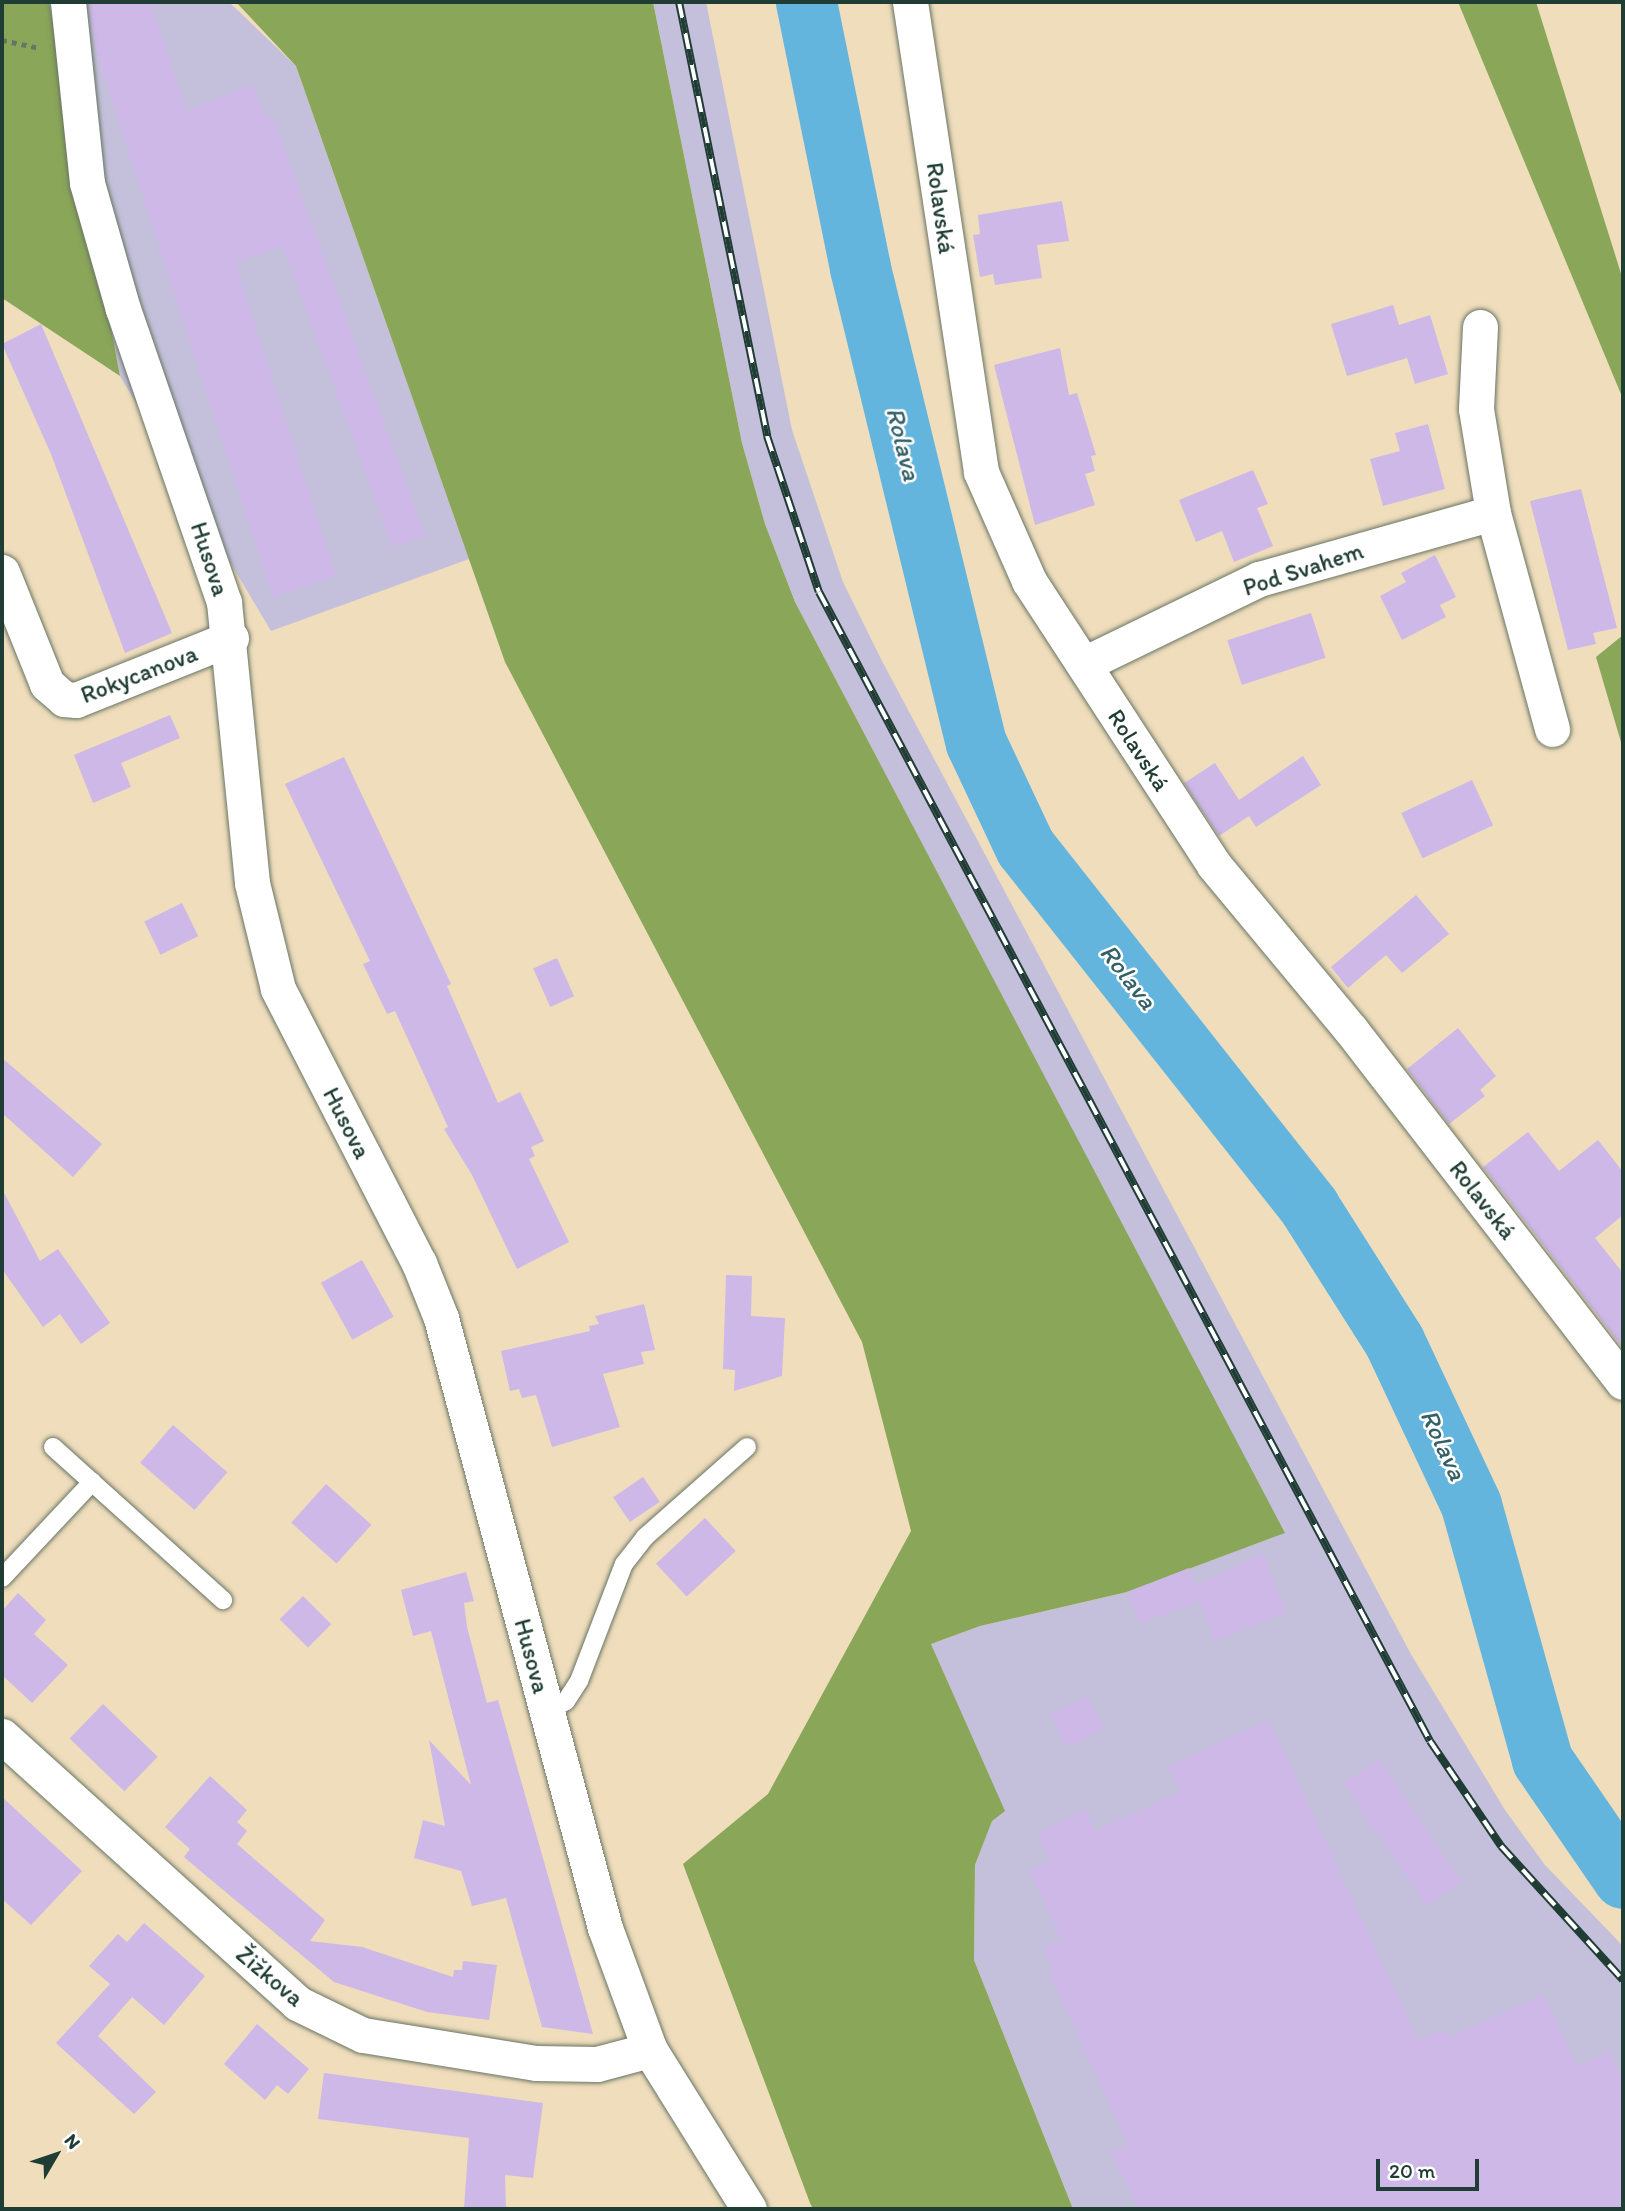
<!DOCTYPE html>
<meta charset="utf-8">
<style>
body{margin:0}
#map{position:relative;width:1625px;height:2211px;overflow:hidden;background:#efddbc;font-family:Itim,sans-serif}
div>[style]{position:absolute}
.industrial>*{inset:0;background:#c4c0db}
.forest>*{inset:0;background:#8aa659}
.river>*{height:61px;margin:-30.5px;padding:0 30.5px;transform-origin:30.5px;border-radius:30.5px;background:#63b5de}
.building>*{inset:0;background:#cdb8e7;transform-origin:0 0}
.path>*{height:4.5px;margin-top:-2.25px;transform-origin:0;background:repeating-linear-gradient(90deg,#687564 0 5px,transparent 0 10px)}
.roads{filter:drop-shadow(0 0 2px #687564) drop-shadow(0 0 2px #687564)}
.service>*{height:18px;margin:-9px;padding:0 9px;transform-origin:9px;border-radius:9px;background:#fff}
.minor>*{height:35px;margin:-17.5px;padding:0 17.5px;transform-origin:17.5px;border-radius:17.5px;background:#fff}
.rail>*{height:8px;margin-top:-4px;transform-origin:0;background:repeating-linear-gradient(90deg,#fff 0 16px,#1f3d34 0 32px);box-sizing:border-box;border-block:2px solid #1f3d34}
span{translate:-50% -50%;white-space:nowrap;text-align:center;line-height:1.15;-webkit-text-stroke:5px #fff;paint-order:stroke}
.street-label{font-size:24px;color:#1f3d34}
.water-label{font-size:26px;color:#336167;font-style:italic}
.frame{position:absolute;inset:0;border:4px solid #1f3d34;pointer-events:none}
.north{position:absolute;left:21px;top:2120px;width:70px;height:70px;-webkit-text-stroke:5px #fff;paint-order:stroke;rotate:51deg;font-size:19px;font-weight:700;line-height:28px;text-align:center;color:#1f3d34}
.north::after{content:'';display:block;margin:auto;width:24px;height:32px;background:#1f3d34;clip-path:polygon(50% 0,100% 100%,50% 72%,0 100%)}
.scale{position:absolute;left:1376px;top:2159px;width:103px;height:32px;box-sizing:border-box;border:4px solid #1f3d34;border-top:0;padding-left:9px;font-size:21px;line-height:24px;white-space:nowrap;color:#1f3d34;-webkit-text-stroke:5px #fff;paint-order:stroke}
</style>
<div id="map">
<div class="industrial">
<div style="clip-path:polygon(49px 2px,229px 2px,296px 66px,469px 559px,271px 631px,120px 376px)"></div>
<div style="clip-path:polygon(653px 2px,706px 2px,792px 430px,843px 582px,882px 661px,1412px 1656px,1505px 1810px,1545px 1865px,1623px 1946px,1623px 2209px,1073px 2209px,974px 1960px,975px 1865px,992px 1820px,1004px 1811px,931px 1644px,980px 1626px,1127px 1592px,1284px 1533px,795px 602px,765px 524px,742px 443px)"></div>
</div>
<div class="forest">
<div style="clip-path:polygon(2px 2px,49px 2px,120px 376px,2px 298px)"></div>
<div style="clip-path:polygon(236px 2px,653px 2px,742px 443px,765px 524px,795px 602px,1285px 1533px,1127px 1592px,980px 1626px,931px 1644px,1005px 1811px,992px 1821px,975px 1865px,974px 1960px,1073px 2209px,813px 2209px,810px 2203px,683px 1864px,768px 1794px,911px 1531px,862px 1342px,505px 662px,296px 66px)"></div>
<div style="clip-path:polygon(1458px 2px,1536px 2px,1623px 280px,1623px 399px)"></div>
<div style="clip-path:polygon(1623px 635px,1623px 749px,1596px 657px)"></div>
</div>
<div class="river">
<div style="left:806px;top:2px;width:271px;rotate:78.5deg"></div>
<div style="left:860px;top:268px;width:489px;rotate:76.3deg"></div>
<div style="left:976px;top:743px;width:115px;rotate:64.8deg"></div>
<div style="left:1025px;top:847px;width:459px;rotate:51.7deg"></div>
<div style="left:1309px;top:1207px;width:159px;rotate:57.6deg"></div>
<div style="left:1394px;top:1341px;width:181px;rotate:64.8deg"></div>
<div style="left:1471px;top:1505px;width:265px;rotate:74.4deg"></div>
<div style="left:1542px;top:1760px;width:143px;rotate:55.5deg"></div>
</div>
<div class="building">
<div style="clip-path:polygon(88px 2px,151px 2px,186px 111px,253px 84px,265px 116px,270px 114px,280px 136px,425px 536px,393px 548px,283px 247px,235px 262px,336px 576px,273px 597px,98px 59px)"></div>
<div style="clip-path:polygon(1062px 201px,1069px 241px,1037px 245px,1042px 278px,995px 285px,993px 274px,980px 277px,973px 235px,980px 234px,978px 215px)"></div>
<div style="clip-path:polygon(1393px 305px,1399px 325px,1430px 315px,1448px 374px,1415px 384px,1407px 358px,1347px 376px,1331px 324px)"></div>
<div style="clip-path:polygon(41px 324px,172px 633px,125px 653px,51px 454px,2px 344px)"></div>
<div style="clip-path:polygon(1060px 348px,1069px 395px,1077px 393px,1096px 455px,1091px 456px,1095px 471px,1085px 474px,1095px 505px,1035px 525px,994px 365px)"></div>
<div style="clip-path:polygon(1428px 424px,1445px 489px,1383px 506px,1370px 459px,1400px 451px,1395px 433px)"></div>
<div style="clip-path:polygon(1253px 470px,1268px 504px,1257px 508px,1273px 546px,1234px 562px,1222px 531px,1196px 542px,1179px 500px)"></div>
<div style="clip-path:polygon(1581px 489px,1617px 628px,1593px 633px,1596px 644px,1568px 650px,1530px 501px)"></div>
<div style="clip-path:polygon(1435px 555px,1456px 597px,1440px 605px,1446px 617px,1402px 640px,1380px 596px,1406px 582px,1401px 573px)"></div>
<div style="left:1311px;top:613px;width:47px;height:88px;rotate:72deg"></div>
<div style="clip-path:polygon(170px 715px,180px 738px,121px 763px,131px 787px,93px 803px,74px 755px)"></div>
<div style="clip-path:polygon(1303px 756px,1321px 785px,1256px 827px,1249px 816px,1219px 836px,1184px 783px,1215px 763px,1239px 800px)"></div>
<div style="clip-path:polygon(344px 757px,451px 984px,447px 986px,498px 1103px,520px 1092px,544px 1141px,531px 1147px,535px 1156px,529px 1159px,569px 1242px,517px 1269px,472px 1175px,444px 1129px,448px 1127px,395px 1011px,387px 1014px,363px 964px,370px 961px,285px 784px)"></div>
<div style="left:1472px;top:780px;width:50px;height:78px;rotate:65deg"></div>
<div style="clip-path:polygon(1416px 895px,1449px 934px,1402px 973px,1386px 955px,1348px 988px,1331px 967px)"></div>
<div style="left:182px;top:903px;width:37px;height:42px;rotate:64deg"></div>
<div style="left:557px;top:958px;width:42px;height:26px;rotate:66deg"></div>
<div style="clip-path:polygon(1458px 1028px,1496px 1076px,1480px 1090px,1485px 1096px,1449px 1124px,1407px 1069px)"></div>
<div style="clip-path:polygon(2px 1058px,102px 1144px,73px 1177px,2px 1113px)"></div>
<div style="clip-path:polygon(1528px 1132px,1559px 1171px,1598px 1140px,1623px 1172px,1623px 1215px,1595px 1238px,1623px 1273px,1623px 1348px,1483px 1167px)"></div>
<div style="clip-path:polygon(2px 1189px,40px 1261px,58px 1249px,110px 1323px,81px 1344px,60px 1314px,43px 1327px,2px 1269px)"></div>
<div style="left:362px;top:1260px;width:65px;height:47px;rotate:61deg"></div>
<div style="clip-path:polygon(726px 1275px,752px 1276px,751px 1316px,785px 1318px,782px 1376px,734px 1391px,735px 1370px,723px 1369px)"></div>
<div style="clip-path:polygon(644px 1304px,655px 1350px,641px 1352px,644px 1364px,603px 1374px,620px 1427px,552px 1447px,536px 1395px,522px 1398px,519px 1389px,510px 1391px,501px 1351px,590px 1331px,589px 1326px,599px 1324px,595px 1316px)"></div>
<div style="left:173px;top:1425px;width:72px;height:50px;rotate:41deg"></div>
<div style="left:643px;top:1477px;width:30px;height:36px;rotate:56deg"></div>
<div style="left:326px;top:1484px;width:61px;height:52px;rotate:42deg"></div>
<div style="left:705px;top:1518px;width:45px;height:67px;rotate:47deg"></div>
<div style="clip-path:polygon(1263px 1554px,1286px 1613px,1215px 1641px,1199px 1601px,1140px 1624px,1127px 1592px,1189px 1568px,1195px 1585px)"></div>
<div style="clip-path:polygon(466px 1572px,474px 1601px,464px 1603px,467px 1627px,487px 1703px,498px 1700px,593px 2034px,542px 2027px,506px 1898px,472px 1906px,461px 1871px,414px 1858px,423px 1820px,445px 1826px,429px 1740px,471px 1785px,431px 1631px,413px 1636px,401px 1590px)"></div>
<div style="clip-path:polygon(18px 1593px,46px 1620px,34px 1634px,68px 1665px,32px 1703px,2px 1675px,2px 1611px)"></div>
<div style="left:303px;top:1596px;width:40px;height:33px;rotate:45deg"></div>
<div style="left:1087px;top:1696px;width:37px;height:41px;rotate:63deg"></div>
<div style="left:103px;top:1704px;width:76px;height:48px;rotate:44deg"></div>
<div style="clip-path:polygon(1269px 1720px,1418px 2040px,1443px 2029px,1450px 2037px,1544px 1994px,1577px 2066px,1609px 2051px,1623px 2082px,1623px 2209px,1138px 2209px,1111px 2152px,1128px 2144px,1049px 1973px,1054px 1971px,1043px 1948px,1061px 1939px,1029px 1870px,1050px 1860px,1038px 1834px,1085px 1809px,1095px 1831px,1180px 1792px,1168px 1766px)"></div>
<div style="left:1379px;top:1759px;width:148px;height:43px;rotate:56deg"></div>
<div style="clip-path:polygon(210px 1776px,247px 1810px,237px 1822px,247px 1831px,237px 1844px,325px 1920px,310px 1941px,362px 1947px,453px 1977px,454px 1970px,462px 1970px,463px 1961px,497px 1965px,489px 2020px,427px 2012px,334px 1982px,198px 1869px,184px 1857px,190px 1849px,165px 1827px)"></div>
<div style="clip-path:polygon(2px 1797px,82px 1871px,31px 1925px,2px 1899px)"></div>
<div style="clip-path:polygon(144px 1923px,205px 1976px,164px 2025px,132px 1997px,98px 2036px,156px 2092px,134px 2114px,56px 2043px,110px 1984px,89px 1966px,118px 1934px,127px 1942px)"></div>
<div style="clip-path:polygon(257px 2024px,309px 2069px,288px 2094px,277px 2085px,265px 2100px,224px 2064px)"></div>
<div style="clip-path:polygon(324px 2073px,543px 2103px,533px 2178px,505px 2175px,506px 2209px,464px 2209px,469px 2138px,318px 2119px)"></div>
</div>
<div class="path">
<div style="left:2px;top:40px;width:38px;rotate:12deg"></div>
</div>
<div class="roads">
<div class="service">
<div style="left:53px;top:1447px;width:229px;rotate:42deg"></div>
<div style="left:2px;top:1578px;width:132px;rotate:-46.8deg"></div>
<div style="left:547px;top:1712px;width:22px;rotate:-30deg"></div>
<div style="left:566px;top:1701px;width:24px;rotate:-57deg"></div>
<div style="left:579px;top:1681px;width:125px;rotate:-69deg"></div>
<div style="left:624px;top:1564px;width:34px;rotate:-52deg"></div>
<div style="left:645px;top:1537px;width:136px;rotate:-41.4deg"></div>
</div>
<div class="minor">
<div style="left:68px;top:2px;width:182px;rotate:84deg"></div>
<div style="left:87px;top:183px;width:131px;rotate:74.1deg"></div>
<div style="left:123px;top:309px;width:310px;rotate:71deg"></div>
<div style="left:224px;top:602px;width:282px;rotate:84.3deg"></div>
<div style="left:252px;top:883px;width:109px;rotate:76.2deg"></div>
<div style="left:278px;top:989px;width:308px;rotate:62.8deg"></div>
<div style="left:419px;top:1263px;width:59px;rotate:68.2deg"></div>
<div style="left:441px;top:1318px;width:632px;rotate:74.95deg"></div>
<div style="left:605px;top:1928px;width:130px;rotate:69.8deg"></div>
<div style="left:650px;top:2050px;width:187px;rotate:58.1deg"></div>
<div style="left:910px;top:2px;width:475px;rotate:81.4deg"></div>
<div style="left:981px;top:472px;width:119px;rotate:66.2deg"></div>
<div style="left:1029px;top:581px;width:339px;rotate:56.9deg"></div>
<div style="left:1214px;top:865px;width:214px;rotate:50.3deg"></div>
<div style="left:1351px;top:1030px;width:445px;rotate:52.3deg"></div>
<div style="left:1480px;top:327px;width:82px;rotate:92.8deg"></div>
<div style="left:1476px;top:409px;width:105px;rotate:80.7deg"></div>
<div style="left:2px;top:572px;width:121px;rotate:68.1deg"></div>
<div style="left:47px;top:684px;width:23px;rotate:41deg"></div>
<div style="left:64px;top:699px;width:12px;rotate:5deg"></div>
<div style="left:76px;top:700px;width:167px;rotate:-21.8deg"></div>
<div style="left:1084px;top:664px;width:195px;rotate:-25.9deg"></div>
<div style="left:1259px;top:579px;width:243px;rotate:-15.8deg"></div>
<div style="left:1493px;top:513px;width:224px;rotate:74.7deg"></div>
<div style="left:2px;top:1736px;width:398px;rotate:42.1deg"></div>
<div style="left:297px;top:2003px;width:73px;rotate:25.9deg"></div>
<div style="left:363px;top:2035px;width:175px;rotate:9.2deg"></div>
<div style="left:536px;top:2063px;width:61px;rotate:0.9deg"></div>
<div style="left:597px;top:2064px;width:55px;rotate:-14.8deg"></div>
</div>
</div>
<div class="rail">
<div style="left:679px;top:2px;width:443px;rotate:78.5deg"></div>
<div style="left:767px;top:436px;width:164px;rotate:71.6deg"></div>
<div style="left:819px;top:592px;width:1301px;rotate:62deg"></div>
<div style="left:1430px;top:1741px;width:127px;rotate:55.9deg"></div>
<div style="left:1501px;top:1846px;width:181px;rotate:47.7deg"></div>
</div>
<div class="street-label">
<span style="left:941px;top:208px;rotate:82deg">Rolavská</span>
<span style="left:210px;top:559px;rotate:72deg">Husova</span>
<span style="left:1303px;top:569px;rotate:-18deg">Pod Svahem</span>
<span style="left:139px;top:674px;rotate:-21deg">Rokycanova</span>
<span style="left:1139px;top:750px;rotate:57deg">Rolavská</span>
<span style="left:347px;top:1123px;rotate:63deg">Husova</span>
<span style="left:1483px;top:1200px;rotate:52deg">Rolavská</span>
<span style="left:532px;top:1656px;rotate:75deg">Husova</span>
<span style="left:270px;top:1976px;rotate:40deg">Žižkova</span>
</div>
<div class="water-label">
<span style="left:903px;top:444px;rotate:76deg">Rolava</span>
<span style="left:1128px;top:977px;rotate:52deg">Rolava</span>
<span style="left:1443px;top:1445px;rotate:65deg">Rolava</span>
</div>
<div class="frame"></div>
<div class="north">N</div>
<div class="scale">20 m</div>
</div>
